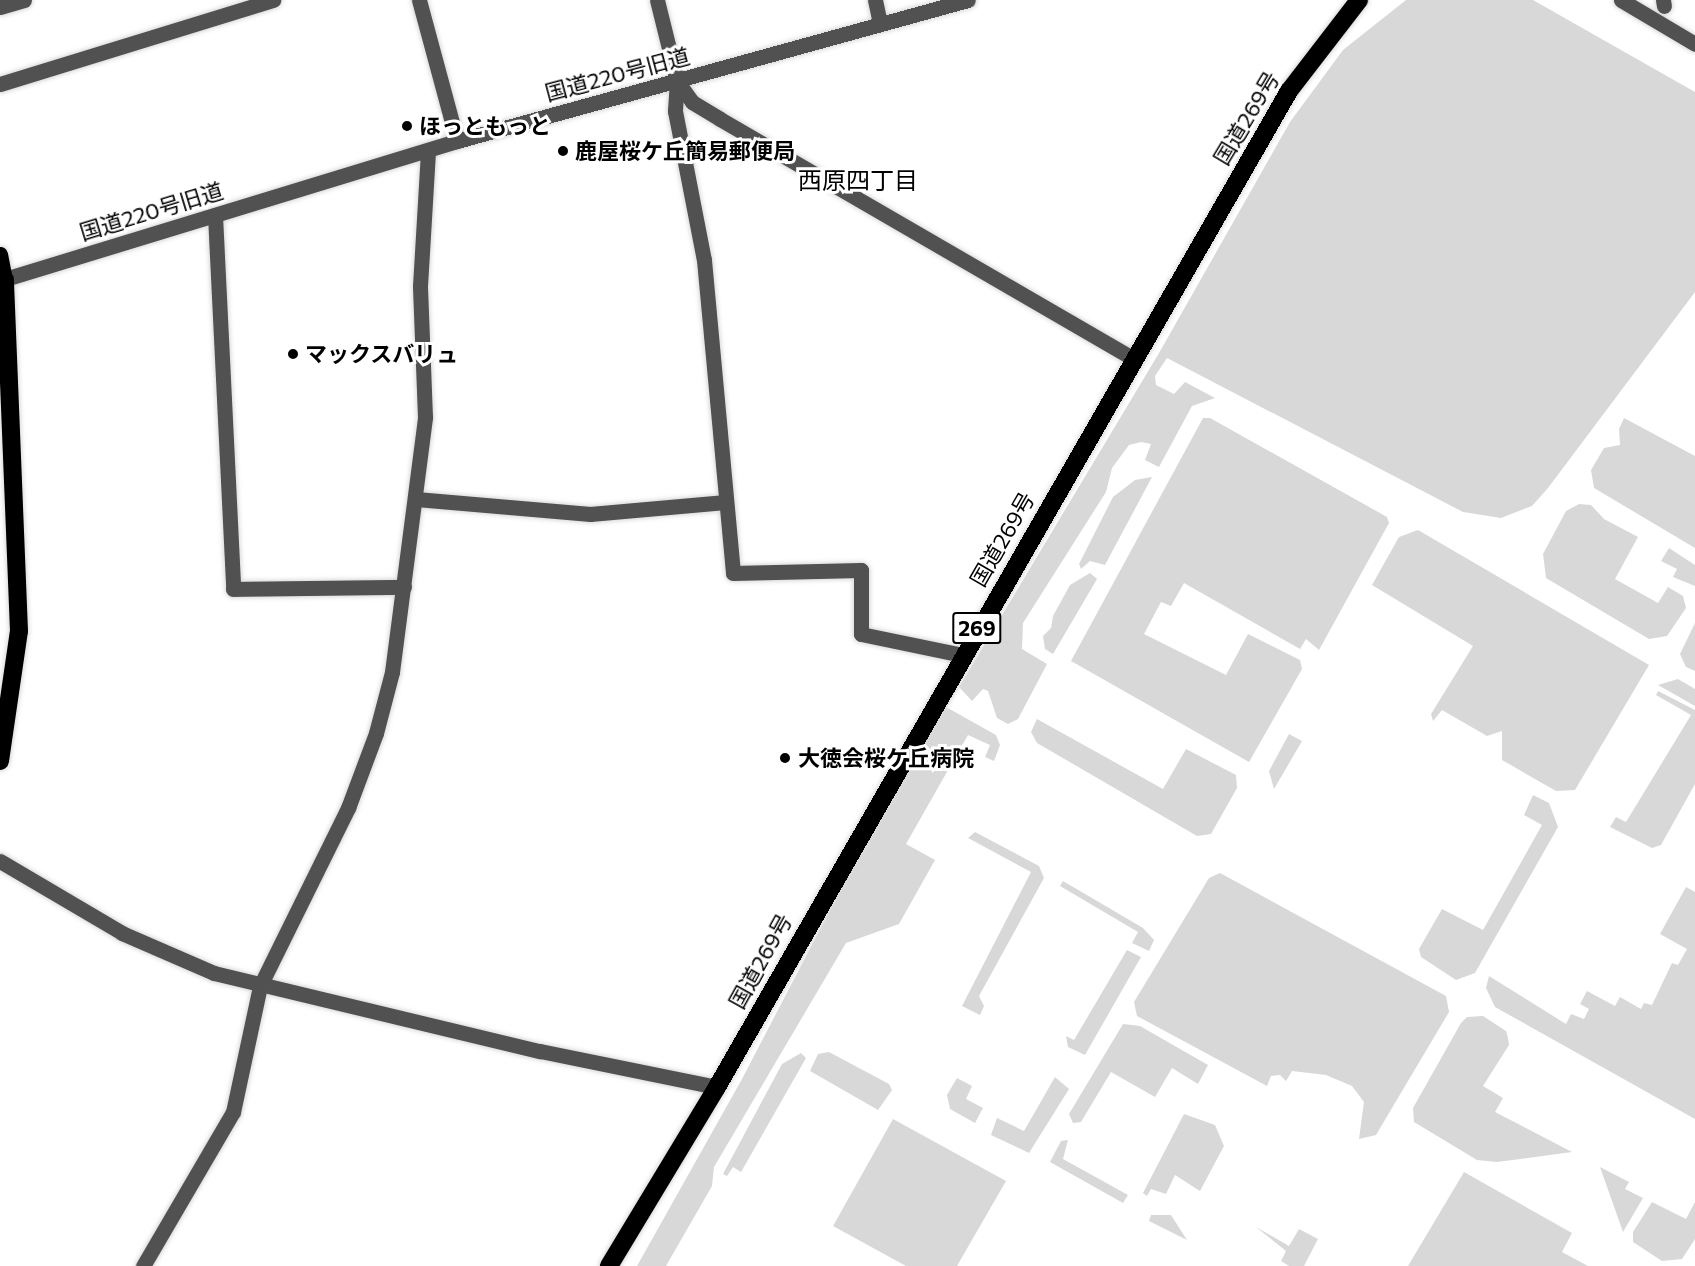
<!DOCTYPE html>
<meta charset="utf-8">
<style>
body{margin:0}
#map{position:relative;width:1695px;height:1266px;overflow:hidden;background:#fff;font-family:Commissioner,"Noto Sans JP",sans-serif}
div>[style]{position:absolute}
.green>*{inset:0;background:#d8d8d8}
.roads{filter:drop-shadow(0 0 2px #dbdbdb) drop-shadow(0 0 2px #dbdbdb)}
.minor>*{height:15px;margin:-7.5px;padding:0 7.5px;transform-origin:7.5px;border-radius:7.5px;background:#515151}
.major>*{height:15px;margin:-7.5px;padding:0 7.5px;transform-origin:7.5px;border-radius:7.5px;background:#000}
.highway>*{height:18px;margin:-9px;padding:0 9px;transform-origin:9px;border-radius:9px;background:#000}
.dots>*{width:16px;height:16px;translate:-50% -50%;box-sizing:border-box;border:3px solid #fff;border-radius:50%}
span{translate:-50% -50%;white-space:nowrap;text-align:center;line-height:1.15;-webkit-text-stroke:6px #fff;paint-order:stroke}
.shield-label span{padding:2px 4px;background:#fff;border:2px solid;border-radius:4px;-webkit-text-stroke-width:0}
.shield-label{font-size:21px;color:#000;font-weight:700}
.street-label{font-size:22px;color:#000}
.poi-label{font-size:22px;color:#000;font-weight:700}
.left{translate:0 -50%;text-align:left}
.neighbourhood-label{font-size:24px;color:#000}
</style>
<div id="map">
<div class="green">
<div style="clip-path:polygon(1406px 0,1533px 0,1695px 92px,1695px 292px,1548px 488px,1532px 506px,1501px 518px,1463px 512px,1167px 358px,1155px 376px,1156px 385px,1174px 394px,1185px 382px,1215px 398px,1192px 406px,1159px 467px,1145px 460px,1151px 444px,1141px 442px,1129px 445px,1112px 468px,1106px 492px,1023px 623px,1022px 649px,1047px 664px,1018px 719px,1008px 724px,997px 718px,988px 691px,983px 689px,972px 701px,959px 687px,1159px 353px,1290px 122px,1343px 50px)"></div>
<div style="clip-path:polygon(1203px 418px,1210px 418px,1387px 517px,1389px 523px,1319px 650px,1306px 639px,1300px 649px,1184px 583px,1171px 606px,1161px 602px,1144px 634px,1226px 675px,1248px 634px,1300px 660px,1302px 669px,1249px 762px,1071px 661px)"></div>
<div style="clip-path:polygon(1624px 418px,1695px 456px,1695px 548px,1594px 488px,1591px 470px,1604px 448px,1620px 445px,1619px 429px)"></div>
<div style="clip-path:polygon(1152px 477px,1105px 565px,1090px 561px,1081px 569px,1079px 564px,1113px 497px,1135px 480px)"></div>
<div style="clip-path:polygon(1579px 504px,1591px 505px,1604px 519px,1638px 537px,1615px 579px,1658px 603px,1668px 587px,1683px 596px,1686px 608px,1667px 636px,1649px 639px,1546px 578px,1543px 554px,1566px 511px)"></div>
<div style="clip-path:polygon(1418px 530px,1649px 665px,1575px 790px,1556px 791px,1502px 760px,1502px 731px,1487px 736px,1442px 710px,1433px 721px,1431px 714px,1473px 646px,1372px 585px,1399px 537px)"></div>
<div style="clip-path:polygon(1669px 548px,1695px 565px,1695px 586px,1673px 577px,1677px 569px,1661px 561px)"></div>
<div style="clip-path:polygon(1090px 573px,1097px 579px,1053px 654px,1045px 649px,1043px 636px,1051px 628px,1053px 616px,1070px 585px)"></div>
<div style="clip-path:polygon(1695px 623px,1695px 671px,1686px 667px,1680px 654px)"></div>
<div style="clip-path:polygon(1678px 679px,1695px 689px,1695px 706px,1658px 685px)"></div>
<div style="clip-path:polygon(1658px 691px,1695px 710px,1695px 784px,1661px 845px,1652px 848px,1610px 827px,1616px 817px,1626px 822px,1691px 715px,1656px 695px)"></div>
<div style="clip-path:polygon(946px 707px,996px 735px,1000px 745px,994px 761px,985px 757px,990px 745px,968px 735px,906px 844px,935px 860px,899px 924px,846px 943px,714px 1167px,712px 1186px,666px 1266px,637px 1266px,742px 1079px,880px 814px)"></div>
<div style="clip-path:polygon(1037px 719px,1163px 789px,1186px 749px,1236px 775px,1237px 788px,1211px 834px,1197px 836px,1037px 743px,1031px 732px)"></div>
<div style="clip-path:polygon(1289px 734px,1302px 741px,1274px 789px,1269px 771px)"></div>
<div style="clip-path:polygon(1533px 795px,1549px 803px,1558px 827px,1475px 973px,1456px 980px,1421px 957px,1419px 949px,1442px 909px,1483px 930px,1542px 825px,1524px 815px)"></div>
<div style="clip-path:polygon(975px 832px,1039px 866px,1044px 878px,979px 996px,984px 1006px,980px 1015px,962px 1006px,1031px 872px,968px 838px)"></div>
<div style="clip-path:polygon(1220px 873px,1446px 996px,1449px 1012px,1376px 1135px,1359px 1139px,1364px 1102px,1352px 1086px,1326px 1075px,1292px 1071px,1286px 1081px,1280px 1075px,1271px 1076px,1267px 1086px,1137px 1016px,1134px 1002px,1209px 878px)"></div>
<div style="clip-path:polygon(1063px 881px,1143px 928px,1154px 940px,1149px 951px,1132px 943px,1138px 932px,1060px 886px)"></div>
<div style="clip-path:polygon(1686px 887px,1695px 892px,1695px 1119px,1495px 1007px,1486px 988px,1489px 976px,1566px 1024px,1571px 1014px,1584px 1019px,1589px 1009px,1580px 1004px,1587px 991px,1615px 1006px,1620px 997px,1641px 1009px,1644px 1003px,1652px 1005px,1672px 963px,1678px 965px,1687px 949px,1660px 934px)"></div>
<div style="clip-path:polygon(1127px 950px,1141px 957px,1085px 1055px,1068px 1047px,1066px 1036px,1074px 1040px)"></div>
<div style="clip-path:polygon(1483px 1016px,1506px 1031px,1508px 1038px,1509px 1045px,1483px 1086px,1503px 1098px,1495px 1112px,1572px 1152px,1497px 1162px,1477px 1160px,1414px 1122px,1413px 1108px,1461px 1023px,1467px 1017px)"></div>
<div style="clip-path:polygon(1123px 1024px,1140px 1026px,1208px 1065px,1198px 1084px,1172px 1068px,1155px 1097px,1111px 1072px,1081px 1122px,1073px 1123px,1069px 1114px)"></div>
<div style="clip-path:polygon(829px 1052px,889px 1084px,892px 1090px,878px 1110px,810px 1071px,818px 1054px)"></div>
<div style="clip-path:polygon(801px 1053px,806px 1058px,741px 1172px,733px 1167px,727px 1176px,723px 1174px,782px 1064px)"></div>
<div style="clip-path:polygon(1055px 1077px,1069px 1089px,1029px 1153px,991px 1135px,997px 1118px,1024px 1131px)"></div>
<div style="clip-path:polygon(957px 1078px,972px 1086px,966px 1099px,983px 1108px,975px 1123px,950px 1109px,947px 1095px)"></div>
<div style="clip-path:polygon(1184px 1114px,1215px 1125px,1224px 1146px,1200px 1191px,1175px 1175px,1166px 1194px,1151px 1189px,1147px 1196px,1143px 1193px)"></div>
<div style="clip-path:polygon(893px 1119px,1006px 1181px,957px 1266px,906px 1266px,833px 1226px)"></div>
<div style="clip-path:polygon(1068px 1140px,1063px 1159px,1128px 1195px,1123px 1203px,1050px 1162px,1061px 1141px)"></div>
<div style="clip-path:polygon(1600px 1167px,1629px 1182px,1625px 1189px,1643px 1198px,1623px 1232px)"></div>
<div style="clip-path:polygon(1464px 1172px,1572px 1233px,1562px 1252px,1588px 1266px,1408px 1266px)"></div>
<div style="clip-path:polygon(1652px 1202px,1686px 1219px,1695px 1202px,1695px 1239px,1682px 1259px,1662px 1261px,1633px 1242px,1633px 1232px)"></div>
<div style="clip-path:polygon(1151px 1215px,1171px 1215px,1187px 1240px,1149px 1221px)"></div>
<div style="clip-path:polygon(1256px 1227px,1289px 1246px,1299px 1229px,1318px 1239px,1304px 1266px,1289px 1266px,1281px 1261px,1286px 1251px)"></div>
</div>
<div class="roads">
<div class="minor">
<div style="left:419px;top:0;width:146px;rotate:74.9deg"></div>
<div style="left:657px;top:0;width:83px;rotate:76.1deg"></div>
<div style="left:677px;top:81px;width:30px;rotate:94deg"></div>
<div style="left:675px;top:111px;width:152px;rotate:79deg"></div>
<div style="left:704px;top:260px;width:314px;rotate:84.7deg"></div>
<div style="left:733px;top:573px;width:128px;rotate:-1.3deg"></div>
<div style="left:861px;top:570px;width:64px;rotate:90deg"></div>
<div style="left:861px;top:634px;width:103px;rotate:11.7deg"></div>
<div style="left:875px;top:0;width:24px;rotate:78deg"></div>
<div style="left:1621px;top:0;width:86px;rotate:30.7deg"></div>
<div style="left:1663px;top:0;width:6px;rotate:81deg"></div>
<div style="left:0;top:7px;width:25px;rotate:-16deg"></div>
<div style="left:677px;top:81px;width:26px;rotate:54deg"></div>
<div style="left:692px;top:102px;width:33px;rotate:31deg"></div>
<div style="left:720px;top:119px;width:479px;rotate:30.1deg"></div>
<div style="left:0;top:84px;width:286px;rotate:-17.1deg"></div>
<div style="left:215px;top:215px;width:374px;rotate:87.2deg"></div>
<div style="left:233px;top:589px;width:171px;rotate:-0.7deg"></div>
<div style="left:5px;top:279px;width:473px;rotate:-17deg"></div>
<div style="left:457px;top:141px;width:530px;rotate:-15.43deg"></div>
<div style="left:416px;top:499px;width:175px;rotate:4.9deg"></div>
<div style="left:590px;top:514px;width:136px;rotate:-5.1deg"></div>
<div style="left:0;top:861px;width:142px;rotate:30.5deg"></div>
<div style="left:122px;top:933px;width:100px;rotate:23.5deg"></div>
<div style="left:214px;top:973px;width:335px;rotate:13.5deg"></div>
<div style="left:540px;top:1051px;width:181px;rotate:11.5deg"></div>
<div style="left:143px;top:1266px;width:178px;rotate:-59.7deg"></div>
<div style="left:233px;top:1112px;width:129px;rotate:-77.9deg"></div>
<div style="left:260px;top:986px;width:199px;rotate:-63.7deg"></div>
<div style="left:348px;top:808px;width:80px;rotate:-69.5deg"></div>
<div style="left:376px;top:733px;width:63px;rotate:-75.3deg"></div>
<div style="left:392px;top:672px;width:257px;rotate:-82.6deg"></div>
<div style="left:425px;top:417px;width:131px;rotate:-92.2deg"></div>
<div style="left:420px;top:286px;width:136px;rotate:-86.6deg"></div>
</div>
<div class="major">
<div style="left:0;top:254px;width:25px;rotate:79deg"></div>
<div style="left:5px;top:279px;width:5px;rotate:169deg"></div>
</div>
<div class="highway">
<div style="left:0;top:761px;width:131px;rotate:-81.7deg"></div>
<div style="left:19px;top:631px;width:352px;rotate:-92.3deg"></div>
<div style="left:609px;top:1266px;width:209px;rotate:-58.9deg"></div>
<div style="left:717px;top:1087px;width:1149px;rotate:-60.13deg"></div>
<div style="left:1289px;top:91px;width:115px;rotate:-52.4deg"></div>
</div>
</div>
<div class="dots">
<div style="left:407px;top:126px;background:#000"></div>
<div style="left:563px;top:151px;background:#000"></div>
<div style="left:293px;top:354px;background:#000"></div>
<div style="left:785px;top:758px;background:#000"></div>
</div>
<div class="shield-label">
<span style="left:977px;top:628px">269</span>
</div>
<div class="street-label">
<span style="left:617px;top:74px;rotate:-15deg">国道220号旧道</span>
<span style="left:1246px;top:118px;rotate:-59deg">国道269号</span>
<span style="left:151px;top:211px;rotate:-17deg">国道220号旧道</span>
<span style="left:1002px;top:539px;rotate:-60deg">国道269号</span>
<span style="left:760px;top:961px;rotate:-61deg">国道269号</span>
</div>
<div class="poi-label">
<span class="left" style="left:419px;top:126px">ほっともっと</span>
<span class="left" style="left:575px;top:151px">鹿屋桜ケ丘簡易郵便局</span>
<span class="left" style="left:305px;top:354px">マックスバリュ</span>
<span class="left" style="left:798px;top:758px">大徳会桜ケ丘病院</span>
</div>
<div class="neighbourhood-label">
<span style="left:858px;top:180px">西原四丁目</span>
</div>
</div>
